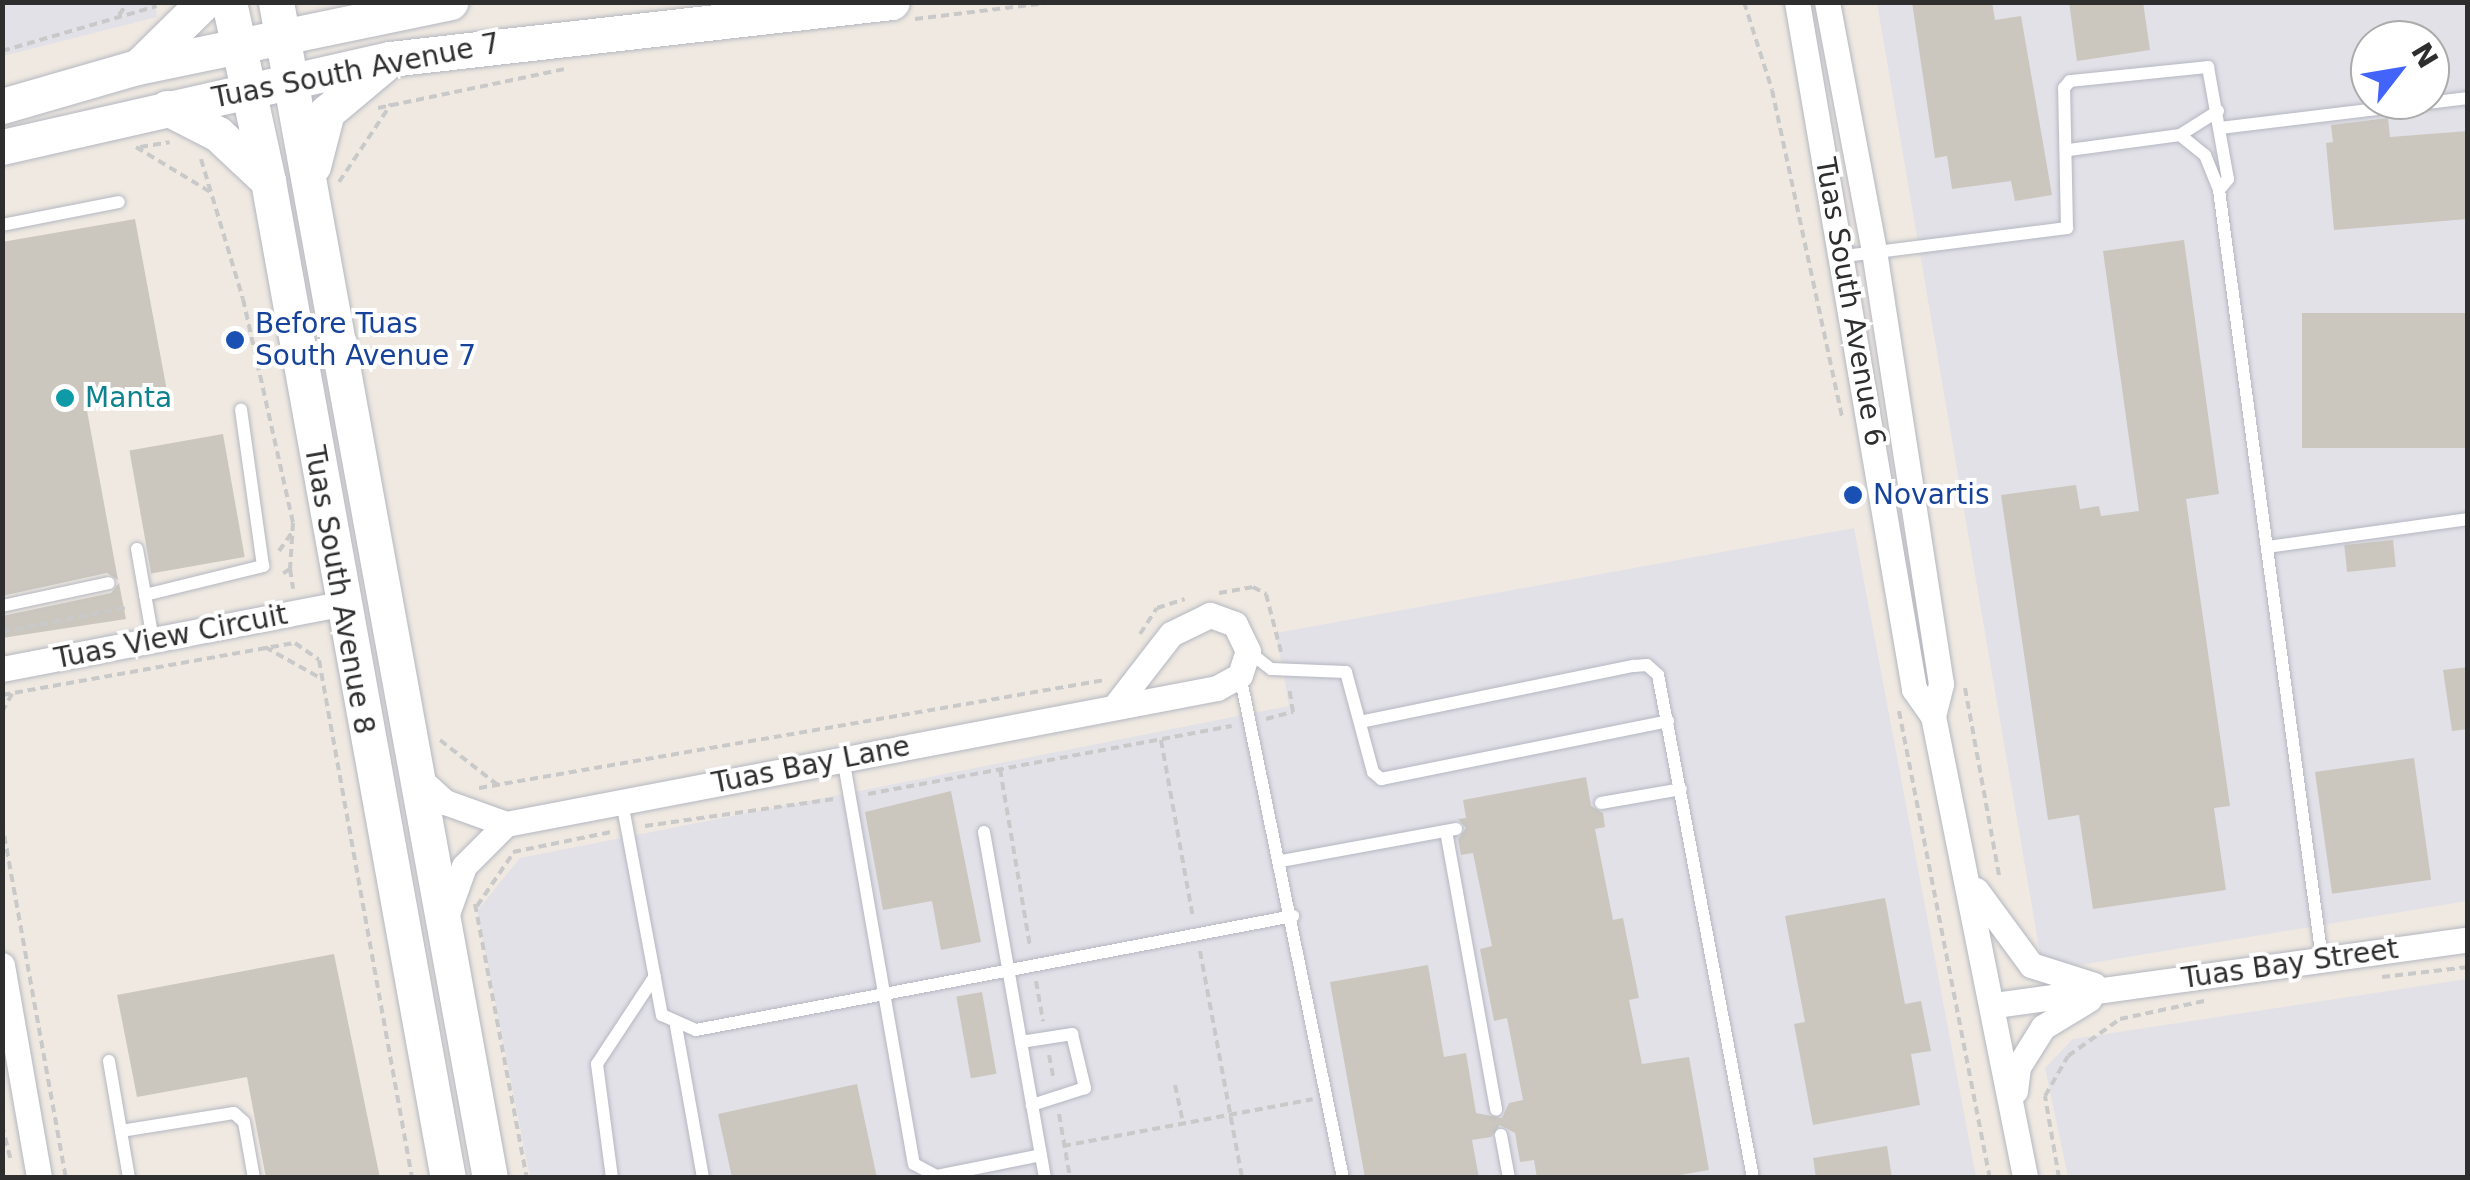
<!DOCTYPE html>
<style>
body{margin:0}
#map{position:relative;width:2470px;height:1180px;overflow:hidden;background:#efe9e1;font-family:"DejaVu Sans",sans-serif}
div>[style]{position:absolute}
.industrial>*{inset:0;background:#e3e1e8}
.building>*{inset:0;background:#cbc7bf;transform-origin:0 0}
.path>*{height:4px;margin-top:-2px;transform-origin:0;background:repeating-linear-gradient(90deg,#c9c9c9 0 8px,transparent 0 13px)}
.roads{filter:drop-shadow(0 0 2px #b4b7c1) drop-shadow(0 0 2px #b4b7c1)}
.lane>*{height:12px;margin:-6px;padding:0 6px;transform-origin:6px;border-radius:6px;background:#fff}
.street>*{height:25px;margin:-12.5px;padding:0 12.5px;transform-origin:12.5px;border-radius:12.5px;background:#fff}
.secondary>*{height:35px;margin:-17.5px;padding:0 17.5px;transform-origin:17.5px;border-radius:17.5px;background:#fff}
.dots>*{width:28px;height:28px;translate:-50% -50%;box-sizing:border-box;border:5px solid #fff;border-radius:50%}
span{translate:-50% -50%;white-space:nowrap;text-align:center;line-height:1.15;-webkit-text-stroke:8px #fff;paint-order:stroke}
.street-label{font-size:28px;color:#2e2e2e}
.transit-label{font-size:28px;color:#164399}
.left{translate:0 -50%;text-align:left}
.culture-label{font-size:28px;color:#0d838f}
.frame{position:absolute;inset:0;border:5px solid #2e2e2e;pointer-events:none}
.north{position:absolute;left:2350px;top:20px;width:100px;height:100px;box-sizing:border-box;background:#fff;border:2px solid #ababab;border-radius:50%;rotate:59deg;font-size:28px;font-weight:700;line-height:40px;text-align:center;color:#2e2e2e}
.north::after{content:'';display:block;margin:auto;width:35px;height:45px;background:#4264fb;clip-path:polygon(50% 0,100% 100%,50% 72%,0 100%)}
</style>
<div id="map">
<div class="industrial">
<div style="clip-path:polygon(2px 3px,155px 3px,157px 17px,3px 56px)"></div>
<div style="clip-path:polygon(evenodd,1877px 3px,2467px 3px,2467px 901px,2043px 971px,1877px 3px,2370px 40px,2430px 40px,2430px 100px,2370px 100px,2370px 40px)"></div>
<div style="clip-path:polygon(1854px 528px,1976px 1177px,530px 1177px,477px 911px,520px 858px,1289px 706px,1276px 633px)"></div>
<div style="clip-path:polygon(2467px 979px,2467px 1177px,2068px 1177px,2045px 1068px,2073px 1039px)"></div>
</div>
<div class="building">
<div style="clip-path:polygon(1912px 2px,1992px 2px,1995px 20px,2021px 16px,2052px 195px,2015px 201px,2011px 181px,1952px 189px,1947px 156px,1935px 158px)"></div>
<div style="clip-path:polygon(2069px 2px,2143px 2px,2150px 50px,2077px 61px)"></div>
<div style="clip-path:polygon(2388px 118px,2390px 137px,2468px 131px,2468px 219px,2334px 230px,2326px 143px,2333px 142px,2331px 125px)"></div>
<div style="clip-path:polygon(135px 219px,167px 391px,86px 405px,118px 580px,107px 573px,2px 596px,2px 242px)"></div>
<div style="clip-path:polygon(2184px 240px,2219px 494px,2186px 499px,2230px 806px,2214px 808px,2226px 890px,2093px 909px,2079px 815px,2048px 820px,2001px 495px,2076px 485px,2080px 509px,2099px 506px,2101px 516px,2139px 511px,2103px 251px)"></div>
<div style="left:2468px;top:313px;width:135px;height:166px;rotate:90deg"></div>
<div style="left:223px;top:434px;width:125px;height:95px;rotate:80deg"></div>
<div style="left:2393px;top:540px;width:27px;height:49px;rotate:84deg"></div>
<div style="clip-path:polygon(119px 583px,126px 619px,2px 638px,2px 616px,111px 593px)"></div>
<div style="clip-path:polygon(2468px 667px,2468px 729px,2452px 731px,2443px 670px)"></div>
<div style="left:2414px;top:758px;width:123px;height:100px;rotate:82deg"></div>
<div style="clip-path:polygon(1586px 777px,1591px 806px,1603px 813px,1605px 827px,1595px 829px,1613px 920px,1623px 918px,1639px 998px,1629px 1000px,1642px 1064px,1689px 1057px,1709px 1170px,1663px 1178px,1537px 1178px,1534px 1160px,1520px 1162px,1515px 1133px,1500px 1125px,1491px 1137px,1472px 1140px,1479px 1178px,1365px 1178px,1330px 982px,1428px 965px,1444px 1057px,1466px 1053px,1476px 1113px,1502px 1118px,1509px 1103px,1523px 1100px,1507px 1018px,1494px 1021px,1480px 949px,1492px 946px,1473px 853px,1461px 855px,1458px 839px,1466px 828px,1458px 819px,1466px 818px,1463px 800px)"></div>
<div style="clip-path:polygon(951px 791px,981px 942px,941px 950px,932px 901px,883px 910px,865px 812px)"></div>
<div style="clip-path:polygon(1885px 898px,1905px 1004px,1921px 1001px,1931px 1051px,1911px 1054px,1920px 1105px,1813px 1125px,1794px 1024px,1805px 1022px,1785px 916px)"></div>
<div style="clip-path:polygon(334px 954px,380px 1178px,266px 1178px,247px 1077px,137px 1097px,117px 995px)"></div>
<div style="left:982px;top:992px;width:83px;height:26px;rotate:80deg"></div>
<div style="clip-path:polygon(857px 1084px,877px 1178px,732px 1178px,718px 1114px)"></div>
<div style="clip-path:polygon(1887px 1146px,1892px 1178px,1816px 1178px,1813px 1158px)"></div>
</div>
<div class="path">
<div style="left:1744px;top:2px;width:92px;rotate:72.3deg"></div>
<div style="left:1772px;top:90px;width:334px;rotate:77.9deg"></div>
<div style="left:119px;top:15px;width:16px;rotate:-55deg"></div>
<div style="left:915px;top:19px;width:141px;rotate:-6.9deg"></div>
<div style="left:2px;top:51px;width:161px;rotate:-16.2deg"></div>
<div style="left:378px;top:108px;width:190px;rotate:-11.8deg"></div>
<div style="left:136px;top:147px;width:89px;rotate:31.2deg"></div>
<div style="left:140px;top:147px;width:30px;rotate:-9deg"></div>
<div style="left:201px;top:159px;width:146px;rotate:73.3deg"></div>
<div style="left:243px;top:299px;width:230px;rotate:77.4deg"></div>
<div style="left:293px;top:523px;width:46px;rotate:93.7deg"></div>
<div style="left:290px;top:569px;width:13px;rotate:148deg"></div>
<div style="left:339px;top:182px;width:94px;rotate:-56.3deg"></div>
<div style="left:279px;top:551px;width:24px;rotate:-55deg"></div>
<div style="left:290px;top:569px;width:20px;rotate:81deg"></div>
<div style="left:1219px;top:593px;width:35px;rotate:-10deg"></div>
<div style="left:1253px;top:587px;width:15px;rotate:28deg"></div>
<div style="left:1266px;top:594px;width:60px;rotate:75.5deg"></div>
<div style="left:2px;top:632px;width:128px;rotate:-11.2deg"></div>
<div style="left:1140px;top:634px;width:31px;rotate:-57deg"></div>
<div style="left:1157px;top:608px;width:29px;rotate:-18deg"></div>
<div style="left:265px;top:647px;width:65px;rotate:29.3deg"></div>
<div style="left:1965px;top:688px;width:195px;rotate:79.7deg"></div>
<div style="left:2px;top:695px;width:298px;rotate:-10.1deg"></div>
<div style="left:295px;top:643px;width:29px;rotate:35deg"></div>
<div style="left:319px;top:660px;width:526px;rotate:79.82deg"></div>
<div style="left:1899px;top:711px;width:476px;rotate:79deg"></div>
<div style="left:2px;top:712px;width:21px;rotate:-61deg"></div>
<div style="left:1266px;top:719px;width:28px;rotate:-15deg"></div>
<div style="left:1293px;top:712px;width:26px;rotate:-99deg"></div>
<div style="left:440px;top:740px;width:75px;rotate:37.9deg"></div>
<div style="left:1161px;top:740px;width:180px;rotate:79.8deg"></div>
<div style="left:1000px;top:769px;width:181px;rotate:80.4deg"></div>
<div style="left:479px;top:788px;width:635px;rotate:-9.79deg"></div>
<div style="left:868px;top:794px;width:370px;rotate:-10.6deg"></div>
<div style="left:2px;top:823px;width:361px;rotate:79.8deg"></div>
<div style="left:645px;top:826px;width:191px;rotate:-8.1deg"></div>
<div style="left:513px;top:852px;width:100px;rotate:-11.5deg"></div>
<div style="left:475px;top:904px;width:279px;rotate:79.3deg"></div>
<div style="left:477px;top:906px;width:65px;rotate:-55.6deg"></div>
<div style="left:1200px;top:951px;width:231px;rotate:79.5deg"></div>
<div style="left:2382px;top:977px;width:87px;rotate:-6.6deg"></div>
<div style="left:1036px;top:981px;width:41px;rotate:80.1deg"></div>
<div style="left:1049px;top:1055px;width:25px;rotate:79deg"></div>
<div style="left:1175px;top:1085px;width:39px;rotate:78deg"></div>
<div style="left:1059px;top:1114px;width:65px;rotate:80.2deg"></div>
<div style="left:2px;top:1125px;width:34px;rotate:76deg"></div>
<div style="left:1063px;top:1146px;width:254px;rotate:-10.6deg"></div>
<div style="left:2059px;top:1178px;width:83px;rotate:-99.7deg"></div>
<div style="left:2045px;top:1096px;width:46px;rotate:-60.1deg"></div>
<div style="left:2068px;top:1056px;width:64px;rotate:-35.4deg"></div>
<div style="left:2120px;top:1019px;width:86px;rotate:-12.1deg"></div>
</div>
<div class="roads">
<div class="lane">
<div style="left:2220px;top:128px;width:250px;rotate:-6.9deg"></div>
<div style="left:2180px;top:135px;width:32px;rotate:39deg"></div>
<div style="left:2205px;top:155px;width:38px;rotate:68deg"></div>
<div style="left:2219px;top:190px;width:776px;rotate:82.37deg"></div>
<div style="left:2069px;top:150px;width:112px;rotate:-7.7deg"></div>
<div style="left:2180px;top:135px;width:45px;rotate:-32.3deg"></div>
<div style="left:2px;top:225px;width:119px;rotate:-11.1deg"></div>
<div style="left:1845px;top:256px;width:224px;rotate:-7.2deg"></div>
<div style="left:2067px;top:228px;width:140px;rotate:-91.2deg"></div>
<div style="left:2064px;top:88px;width:9px;rotate:-49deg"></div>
<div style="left:2070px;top:81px;width:139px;rotate:-5.8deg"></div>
<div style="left:2208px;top:67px;width:114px;rotate:79.9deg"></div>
<div style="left:2228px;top:179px;width:14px;rotate:129deg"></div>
<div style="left:2267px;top:547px;width:203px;rotate:-7.9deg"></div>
<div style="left:137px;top:549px;width:92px;rotate:80deg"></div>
<div style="left:145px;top:595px;width:122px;rotate:-13.8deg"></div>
<div style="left:263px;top:566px;width:158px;rotate:-98deg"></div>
<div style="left:2px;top:606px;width:109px;rotate:-12.1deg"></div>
<div style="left:1248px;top:651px;width:29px;rotate:38deg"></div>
<div style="left:1271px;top:669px;width:75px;rotate:2.3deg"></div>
<div style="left:1346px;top:672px;width:104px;rotate:74.9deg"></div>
<div style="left:1373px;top:772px;width:11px;rotate:41deg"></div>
<div style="left:1381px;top:779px;width:293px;rotate:-11.4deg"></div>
<div style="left:1240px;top:675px;width:513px;rotate:78.43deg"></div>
<div style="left:1360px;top:722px;width:280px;rotate:-11.6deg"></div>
<div style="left:1634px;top:666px;width:13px;rotate:-4deg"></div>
<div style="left:1647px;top:665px;width:15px;rotate:42deg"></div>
<div style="left:1658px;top:675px;width:512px;rotate:79.3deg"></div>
<div style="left:843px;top:758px;width:412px;rotate:80.1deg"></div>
<div style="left:914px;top:1164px;width:26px;rotate:28deg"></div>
<div style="left:937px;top:1176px;width:106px;rotate:-11.4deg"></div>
<div style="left:622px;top:802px;width:217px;rotate:79.4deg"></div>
<div style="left:662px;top:1015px;width:37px;rotate:24deg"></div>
<div style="left:696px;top:1030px;width:608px;rotate:-10.81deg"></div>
<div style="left:1601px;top:803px;width:81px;rotate:-9.9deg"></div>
<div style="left:1446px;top:831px;width:283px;rotate:79.8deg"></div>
<div style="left:984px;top:832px;width:351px;rotate:80deg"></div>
<div style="left:1281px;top:861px;width:178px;rotate:-10.4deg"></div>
<div style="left:676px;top:1026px;width:154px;rotate:79.9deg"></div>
<div style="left:1021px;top:1042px;width:52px;rotate:-8.9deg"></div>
<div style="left:1072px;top:1034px;width:56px;rotate:76.5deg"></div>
<div style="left:1085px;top:1088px;width:56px;rotate:162.2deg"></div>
<div style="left:109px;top:1061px;width:119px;rotate:80.3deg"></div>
<div style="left:121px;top:1131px;width:114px;rotate:-9.1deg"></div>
<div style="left:234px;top:1113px;width:13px;rotate:42deg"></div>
<div style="left:244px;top:1122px;width:57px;rotate:79.9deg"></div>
<div style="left:1501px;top:1135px;width:44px;rotate:79.5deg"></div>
<div style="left:612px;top:1178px;width:115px;rotate:-97.5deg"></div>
<div style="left:597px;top:1064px;width:105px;rotate:-56.6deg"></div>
</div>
<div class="street">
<div style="left:1797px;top:2px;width:697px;rotate:80.33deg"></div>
<div style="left:1914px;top:689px;width:33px;rotate:55deg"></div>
<div style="left:1933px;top:716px;width:471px;rotate:78.7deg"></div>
<div style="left:1827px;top:2px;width:253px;rotate:79.3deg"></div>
<div style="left:1874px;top:251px;width:438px;rotate:81.2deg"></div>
<div style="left:1941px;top:684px;width:33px;rotate:104deg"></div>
<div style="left:2px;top:669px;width:344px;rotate:-10.9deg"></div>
<div style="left:414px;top:774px;width:42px;rotate:42.1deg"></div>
<div style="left:445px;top:802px;width:65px;rotate:19.8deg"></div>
<div style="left:506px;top:824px;width:724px;rotate:-10.83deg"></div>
<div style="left:1217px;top:688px;width:26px;rotate:-29deg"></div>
<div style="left:1240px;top:675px;width:25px;rotate:-72deg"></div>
<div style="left:1248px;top:651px;width:30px;rotate:-116deg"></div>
<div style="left:1235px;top:624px;width:27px;rotate:-160deg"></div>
<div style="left:1210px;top:615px;width:43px;rotate:154deg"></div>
<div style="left:1171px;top:634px;width:90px;rotate:127.8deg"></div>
<div style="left:1976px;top:890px;width:93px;rotate:53.7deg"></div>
<div style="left:2031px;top:965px;width:66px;rotate:17.6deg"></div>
<div style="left:444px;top:922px;width:59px;rotate:-70.3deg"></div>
<div style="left:464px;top:866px;width:59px;rotate:-45deg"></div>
<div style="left:2px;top:965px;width:216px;rotate:80.1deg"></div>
<div style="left:1995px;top:1005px;width:478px;rotate:-7.9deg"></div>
<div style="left:2015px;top:1091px;width:24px;rotate:-83deg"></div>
<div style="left:2018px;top:1067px;width:47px;rotate:-58deg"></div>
<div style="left:2043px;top:1027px;width:54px;rotate:-31.3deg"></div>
</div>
<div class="secondary">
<div style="left:229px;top:2px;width:183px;rotate:77.7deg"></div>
<div style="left:268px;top:181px;width:1013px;rotate:79.77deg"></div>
<div style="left:276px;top:2px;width:1195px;rotate:79.69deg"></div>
<div style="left:142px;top:63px;width:87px;rotate:-44.5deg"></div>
<div style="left:2px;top:106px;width:141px;rotate:-16.1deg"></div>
<div style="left:137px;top:67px;width:320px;rotate:-11.7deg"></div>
<div style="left:167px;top:108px;width:57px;rotate:27deg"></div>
<div style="left:218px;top:134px;width:69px;rotate:43.2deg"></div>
<div style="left:2px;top:147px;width:398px;rotate:-12.8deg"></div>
<div style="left:390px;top:59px;width:505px;rotate:-6.48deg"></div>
<div style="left:313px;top:166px;width:56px;rotate:-75.5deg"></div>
<div style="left:327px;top:112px;width:72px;rotate:-39.9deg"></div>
</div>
</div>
<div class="dots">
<div style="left:235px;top:340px;background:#1a4fb4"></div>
<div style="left:65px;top:398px;background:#0f9aa8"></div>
<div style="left:1853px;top:495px;background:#1a4fb4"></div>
</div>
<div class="street-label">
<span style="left:356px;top:71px;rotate:-11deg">Tuas South Avenue 7</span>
<span style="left:1850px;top:302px;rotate:80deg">Tuas South Avenue 6</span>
<span style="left:339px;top:590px;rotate:80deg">Tuas South Avenue 8</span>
<span style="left:171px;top:637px;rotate:-11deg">Tuas View Circuit</span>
<span style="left:811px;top:765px;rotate:-11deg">Tuas Bay Lane</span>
<span style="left:2290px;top:964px;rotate:-8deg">Tuas Bay Street</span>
</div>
<div class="transit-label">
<span class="left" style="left:255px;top:340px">Before Tuas<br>South Avenue 7</span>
<span class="left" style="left:1873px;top:495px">Novartis</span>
</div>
<div class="culture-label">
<span class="left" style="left:85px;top:398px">Manta</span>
</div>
<div class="frame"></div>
<div class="north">N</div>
</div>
